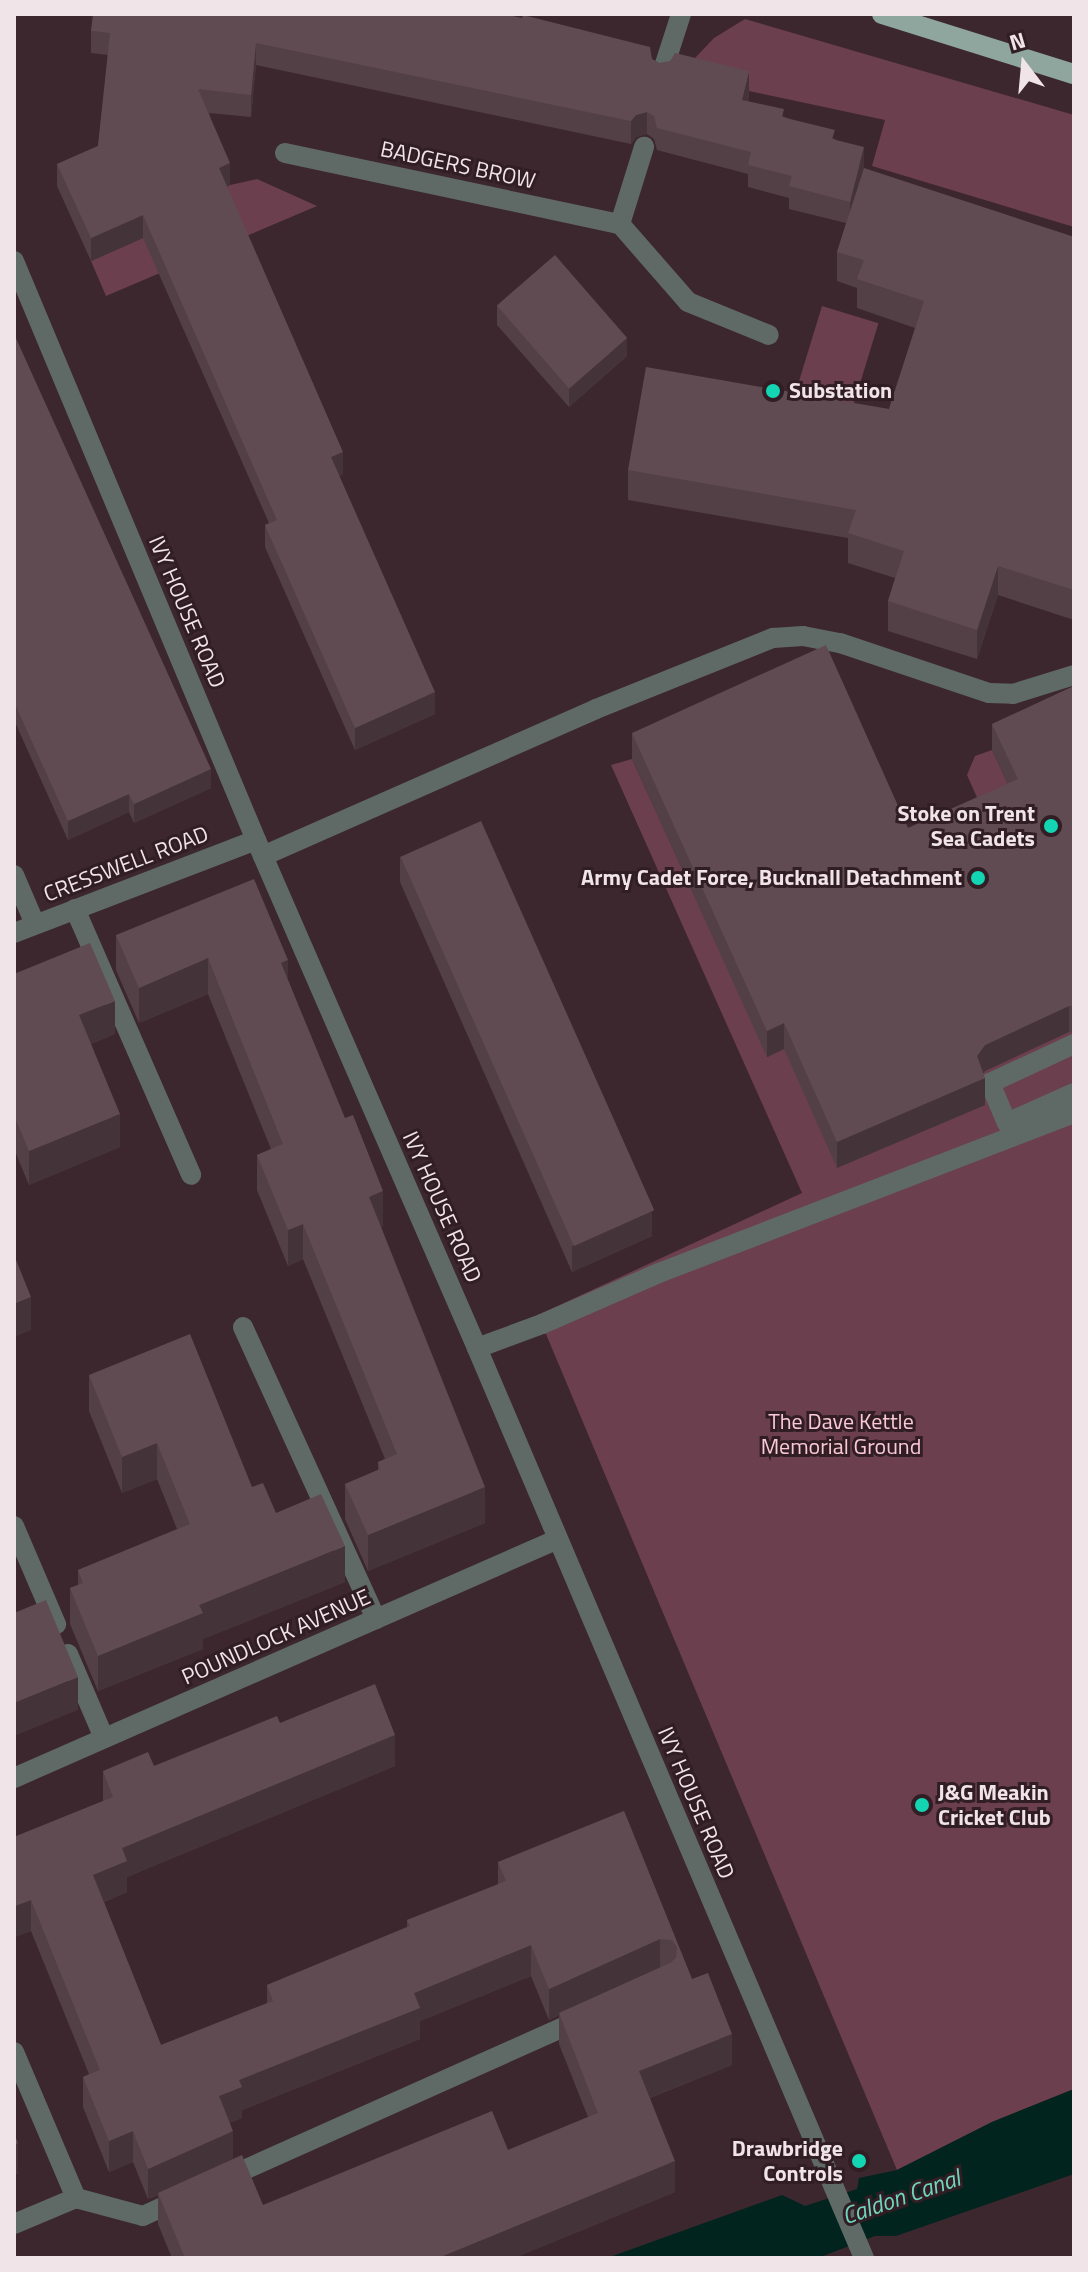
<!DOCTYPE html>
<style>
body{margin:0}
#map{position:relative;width:1088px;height:2272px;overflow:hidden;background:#3c272e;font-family:"Titillium Web",sans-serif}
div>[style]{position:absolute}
.green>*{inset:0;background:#6c3f4e;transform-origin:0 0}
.water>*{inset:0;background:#01251e}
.minor>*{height:20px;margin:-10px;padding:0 10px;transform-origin:10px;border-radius:10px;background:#5f6a67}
.major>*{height:20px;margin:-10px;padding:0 10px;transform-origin:10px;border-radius:10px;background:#8fa69f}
.wall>*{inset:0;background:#534047}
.shaded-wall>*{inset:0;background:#443439;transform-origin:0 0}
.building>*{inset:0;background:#614b52;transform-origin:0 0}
.dots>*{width:22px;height:22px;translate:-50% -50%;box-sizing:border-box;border:4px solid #311e24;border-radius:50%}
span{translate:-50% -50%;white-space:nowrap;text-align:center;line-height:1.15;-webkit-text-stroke:6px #311e24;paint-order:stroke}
.street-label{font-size:22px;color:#f1e4e8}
.poi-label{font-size:22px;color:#f1e4e8;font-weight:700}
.left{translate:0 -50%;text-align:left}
.right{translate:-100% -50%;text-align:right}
.park-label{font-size:22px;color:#fbc8d7}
.water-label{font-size:24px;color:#70d7be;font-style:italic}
.frame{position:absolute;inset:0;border:16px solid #f1e4e8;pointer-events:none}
.north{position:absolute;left:984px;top:24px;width:80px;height:80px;-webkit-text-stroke:6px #311e24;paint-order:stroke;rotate:344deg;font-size:22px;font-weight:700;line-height:32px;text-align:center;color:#f1e4e8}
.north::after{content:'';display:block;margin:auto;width:28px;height:36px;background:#f1e4e8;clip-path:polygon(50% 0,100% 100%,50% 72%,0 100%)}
</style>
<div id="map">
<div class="green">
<div style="clip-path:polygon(745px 19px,1074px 115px,1074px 227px,872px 166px,885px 120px,678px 76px,714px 38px)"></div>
<div style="clip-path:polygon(257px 179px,317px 206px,106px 296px,91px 261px,174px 224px,169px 213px,230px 185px)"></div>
<div style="left:822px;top:306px;width:59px;height:103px;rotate:17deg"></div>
<div style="clip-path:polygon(992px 750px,1065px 905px,1074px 901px,1074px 2089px,992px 2122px,897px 2170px,538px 1315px,802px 1193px,611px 765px,632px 759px,768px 1057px,987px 820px,967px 775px,975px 756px)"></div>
</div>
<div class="water">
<div style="clip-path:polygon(1074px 2089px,1074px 2174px,896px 2236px,875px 2236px,818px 2258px,607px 2258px,782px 2195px,805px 2206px,857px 2189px,859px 2178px,897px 2170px,992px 2122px)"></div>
</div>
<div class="minor">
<div style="left:662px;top:73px;width:62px;rotate:-72.1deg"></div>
<div style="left:285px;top:153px;width:342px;rotate:12deg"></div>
<div style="left:620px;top:224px;width:103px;rotate:48.9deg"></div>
<div style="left:688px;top:302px;width:87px;rotate:22.2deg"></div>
<div style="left:620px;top:224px;width:81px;rotate:-72.7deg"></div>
<div style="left:14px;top:261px;width:628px;rotate:67.32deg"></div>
<div style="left:256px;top:840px;width:554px;rotate:66.49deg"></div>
<div style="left:477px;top:1348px;width:989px;rotate:66.96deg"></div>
<div style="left:263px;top:856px;width:364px;rotate:-23.8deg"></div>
<div style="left:596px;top:709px;width:191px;rotate:-21.9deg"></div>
<div style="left:773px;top:638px;width:30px;rotate:-4deg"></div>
<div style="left:803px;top:636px;width:38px;rotate:11deg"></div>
<div style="left:840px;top:643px;width:157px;rotate:18.6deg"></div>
<div style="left:989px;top:693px;width:24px;rotate:2deg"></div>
<div style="left:1013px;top:694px;width:64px;rotate:-17.3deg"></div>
<div style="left:14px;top:875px;width:53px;rotate:66.8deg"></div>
<div style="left:75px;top:909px;width:290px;rotate:66.4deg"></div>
<div style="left:14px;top:933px;width:259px;rotate:-21deg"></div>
<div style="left:1074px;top:1044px;width:93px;rotate:155.1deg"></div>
<div style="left:990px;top:1083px;width:43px;rotate:67deg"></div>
<div style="left:1007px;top:1123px;width:73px;rotate:-24.1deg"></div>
<div style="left:243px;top:1327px;width:321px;rotate:65.5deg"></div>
<div style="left:477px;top:1348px;width:69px;rotate:-20.3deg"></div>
<div style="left:542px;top:1324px;width:128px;rotate:-23.6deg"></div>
<div style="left:659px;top:1273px;width:445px;rotate:-21.1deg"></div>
<div style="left:14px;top:1526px;width:107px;rotate:66.8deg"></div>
<div style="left:68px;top:1654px;width:91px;rotate:66.8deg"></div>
<div style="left:14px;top:1778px;width:594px;rotate:-23.72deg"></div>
<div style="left:14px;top:2052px;width:159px;rotate:67deg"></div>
<div style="left:226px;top:2178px;width:391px;rotate:-24.1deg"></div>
<div style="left:76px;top:2198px;width:69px;rotate:15deg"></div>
<div style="left:143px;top:2216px;width:43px;rotate:-24.8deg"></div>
<div style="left:14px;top:2224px;width:67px;rotate:-22.8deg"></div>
</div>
<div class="major">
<div style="left:882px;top:14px;width:201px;rotate:17.4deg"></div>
</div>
<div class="wall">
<div style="clip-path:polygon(91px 31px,652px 59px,659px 63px,749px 94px,748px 101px,835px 139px,864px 169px,1074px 237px,1074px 620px,998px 595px,977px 659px,888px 631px,888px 601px,895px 578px,848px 563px,848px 538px,628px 500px,628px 470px,889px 409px,915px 328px,857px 308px,857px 288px,837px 281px,837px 252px,846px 223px,789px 209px,789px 198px,748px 187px,748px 174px,657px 150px,654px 139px,647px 134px,636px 137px,631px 144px,256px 65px,251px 117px,209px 113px,230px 185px,227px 187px,343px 474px,339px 476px,435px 714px,355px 750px,265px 547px,265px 525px,269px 523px,143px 238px,91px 261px,57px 186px,57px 164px,98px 146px,108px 55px,91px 53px)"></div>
<div style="clip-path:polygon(497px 306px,627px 356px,569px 407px,497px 325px)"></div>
<div style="clip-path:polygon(14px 334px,211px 788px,134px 823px,129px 812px,68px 840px,14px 720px)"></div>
<div style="clip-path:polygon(1074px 686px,1074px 1033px,1069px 1032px,985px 1071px,983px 1073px,985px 1105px,837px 1168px,784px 1049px,767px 1057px,632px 759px,632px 733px,908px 828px,1008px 784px,992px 750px,992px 724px)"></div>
<div style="clip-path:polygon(400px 856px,652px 1236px,572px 1272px,400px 882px)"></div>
<div style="clip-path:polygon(116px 935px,288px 980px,383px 1226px,381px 1227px,485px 1523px,368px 1571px,345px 1519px,345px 1484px,378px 1470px,378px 1462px,385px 1459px,303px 1259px,288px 1266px,257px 1190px,257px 1155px,271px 1149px,208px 994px,139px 1023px,116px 970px)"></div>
<div style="clip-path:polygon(14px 974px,115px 1034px,91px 1044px,120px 1147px,29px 1185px,14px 1149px)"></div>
<div style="clip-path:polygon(89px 1375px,252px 1487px,276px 1513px,345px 1582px,203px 1639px,203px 1649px,98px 1691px,70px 1624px,70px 1588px,78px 1585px,78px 1570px,177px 1529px,157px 1479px,122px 1493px,89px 1411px)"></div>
<div style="clip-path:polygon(evenodd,280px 1723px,395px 1766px,127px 1877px,127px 1892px,104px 1902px,161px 2045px,267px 2003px,267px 1985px,407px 1927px,407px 1920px,498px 1885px,498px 1862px,624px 1811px,692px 1979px,732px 2065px,650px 2098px,675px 2192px,514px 2258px,172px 2258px,158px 2224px,158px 2195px,148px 2199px,133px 2162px,109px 2172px,83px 2107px,83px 2077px,89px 2074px,31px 1931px,15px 1937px,14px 1934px,14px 1837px,103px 1801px,103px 1771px,154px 1766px,280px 1723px,531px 1976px,549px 2020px,559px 2015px,559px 2044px,588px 2117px,508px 2150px,263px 2205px,233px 2159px,229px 2123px,242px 2118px,242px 2110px,420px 2039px,420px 2021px,531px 1976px)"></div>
</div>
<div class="shaded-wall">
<div style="clip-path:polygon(256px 43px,256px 65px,251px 117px,251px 95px)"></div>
<div style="clip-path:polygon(749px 71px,749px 94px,742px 122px,742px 100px)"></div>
<div style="clip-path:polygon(647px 112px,647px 134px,636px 137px,631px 144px,631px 121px,636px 115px)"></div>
<div style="clip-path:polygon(864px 147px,864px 169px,850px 224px,850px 202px)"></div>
<div style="clip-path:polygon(230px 163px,230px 185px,219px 191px,219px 168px)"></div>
<div style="clip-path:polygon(143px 215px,143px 238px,91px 261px,91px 238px)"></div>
<div style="clip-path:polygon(627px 338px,627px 356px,569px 407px,569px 389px)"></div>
<div style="clip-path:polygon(343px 452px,343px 474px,331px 480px,331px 457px)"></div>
<div style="clip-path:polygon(998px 566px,998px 595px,977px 659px,977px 630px)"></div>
<div style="clip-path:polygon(435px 692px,435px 714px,355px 750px,355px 728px)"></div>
<div style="clip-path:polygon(211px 769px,211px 788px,134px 823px,134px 804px)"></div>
<div style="clip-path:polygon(129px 794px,129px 812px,68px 840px,68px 821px)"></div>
<div style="clip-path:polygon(208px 958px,208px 994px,139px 1023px,139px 988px)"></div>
<div style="clip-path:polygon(288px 960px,288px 996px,281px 963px)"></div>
<div style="clip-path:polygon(115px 1001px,115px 1034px,79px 1049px,79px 1015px)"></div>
<div style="clip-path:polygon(1069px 1006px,1069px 1032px,985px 1071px,978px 1081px,985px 1078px,985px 1105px,837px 1168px,837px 1142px,977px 1056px,985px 1045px)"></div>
<div style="clip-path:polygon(784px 1023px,784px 1049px,767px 1057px,767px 1031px)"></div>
<div style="clip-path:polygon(120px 1114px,120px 1147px,29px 1185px,29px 1151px)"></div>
<div style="clip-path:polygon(383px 1191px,383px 1226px,369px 1232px,369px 1197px)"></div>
<div style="clip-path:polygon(652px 1211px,652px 1236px,572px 1272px,572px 1246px)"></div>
<div style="clip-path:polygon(303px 1224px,303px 1259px,288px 1266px,288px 1230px)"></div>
<div style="clip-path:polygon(31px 1297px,31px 1330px,14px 1337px,14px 1304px)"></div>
<div style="clip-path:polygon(157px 1443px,157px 1479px,122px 1493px,122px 1457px)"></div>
<div style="clip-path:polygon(485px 1487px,485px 1523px,368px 1571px,368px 1535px)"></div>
<div style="clip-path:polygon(345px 1546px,345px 1582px,203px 1639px,203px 1649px,98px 1691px,98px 1656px,199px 1605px)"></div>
<div style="clip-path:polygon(78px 1677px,78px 1710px,14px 1736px,14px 1703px)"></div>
<div style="clip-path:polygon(395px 1735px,395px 1766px,127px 1877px,127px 1892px,93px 1906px,93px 1875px,122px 1848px)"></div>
<div style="clip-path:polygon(31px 1900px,31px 1931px,15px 1937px,15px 1906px)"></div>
<div style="clip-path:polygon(660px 1939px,660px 1970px,549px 2020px,549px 1989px)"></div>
<div style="clip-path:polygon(531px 1945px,531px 1976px,420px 2021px,420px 2039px,242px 2110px,242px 2118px,219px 2127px,219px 2096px,239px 2080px,414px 1993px)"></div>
<div style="clip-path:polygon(732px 2034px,732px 2065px,639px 2102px,639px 2071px)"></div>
<div style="clip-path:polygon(133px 2131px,133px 2162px,109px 2172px,109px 2141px)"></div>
<div style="clip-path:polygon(233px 2131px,233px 2162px,148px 2199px,148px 2169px)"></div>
<div style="left:18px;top:2143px;width:31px;height:4px;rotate:90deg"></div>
<div style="clip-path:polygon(675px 2161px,675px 2192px,514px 2258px,438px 2258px)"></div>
</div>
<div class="building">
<div style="clip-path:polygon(93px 14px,504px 14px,522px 18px,523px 15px,650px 47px,652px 59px,659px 63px,670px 61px,675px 53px,749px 71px,742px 100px,784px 109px,782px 117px,835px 130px,832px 139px,864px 147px,850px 202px,789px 186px,792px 176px,748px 165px,751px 152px,657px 128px,654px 116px,647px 112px,636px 115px,631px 121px,256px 43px,251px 95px,198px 89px,230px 163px,219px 168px,343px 452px,331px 457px,435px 692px,355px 728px,265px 525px,277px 520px,143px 215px,91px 238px,57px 164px,98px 146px,110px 33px,91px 31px)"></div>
<div style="clip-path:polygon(864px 168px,1074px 237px,1074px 590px,998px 566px,977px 630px,888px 601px,904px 551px,848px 533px,856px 510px,628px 470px,646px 367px,889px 409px,924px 301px,857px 279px,864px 260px,837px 252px)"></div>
<div style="left:555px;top:255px;width:110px;height:77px;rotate:49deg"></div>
<div style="clip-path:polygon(14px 334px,211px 769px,134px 804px,129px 794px,68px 821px,14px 702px)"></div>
<div style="clip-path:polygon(826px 645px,908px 828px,1018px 779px,992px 724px,1074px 686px,1074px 1006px,1069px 1006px,985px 1045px,977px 1056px,985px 1078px,837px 1142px,784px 1023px,767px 1031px,632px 733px)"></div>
<div style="left:481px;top:821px;width:426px;height:88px;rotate:66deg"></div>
<div style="clip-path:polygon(254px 879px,288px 960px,281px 963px,345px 1118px,353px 1115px,383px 1191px,369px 1197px,485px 1487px,368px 1535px,345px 1484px,380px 1469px,378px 1462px,397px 1454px,303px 1224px,288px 1230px,257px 1155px,283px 1144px,208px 958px,139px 988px,116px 935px)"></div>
<div style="clip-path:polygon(90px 943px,115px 1001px,79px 1015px,120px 1114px,29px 1151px,14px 1115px,14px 974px)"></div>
<div style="clip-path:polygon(14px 1255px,31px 1297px,14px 1304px)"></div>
<div style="clip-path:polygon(190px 1334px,252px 1487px,263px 1483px,276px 1513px,321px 1494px,345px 1546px,199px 1605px,203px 1613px,98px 1656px,70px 1588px,83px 1583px,78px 1570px,190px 1524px,157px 1443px,122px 1457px,89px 1375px)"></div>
<div style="clip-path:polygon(46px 1600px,78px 1677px,14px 1703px,14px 1613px)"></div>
<div style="clip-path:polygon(375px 1684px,395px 1735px,122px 1848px,127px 1861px,93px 1875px,161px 2045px,273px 2001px,267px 1985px,410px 1926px,407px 1920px,506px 1881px,498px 1862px,624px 1811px,692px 1979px,708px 1973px,732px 2034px,639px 2071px,675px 2161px,438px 2258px,185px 2258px,158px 2193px,242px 2155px,263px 2205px,492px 2111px,508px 2150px,598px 2113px,559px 2013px,670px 1963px,676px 1958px,677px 1947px,672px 1940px,660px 1939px,549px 1989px,531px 1945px,414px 1993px,420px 2008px,239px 2080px,242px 2087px,219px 2096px,233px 2131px,148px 2169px,133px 2131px,109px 2141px,83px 2077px,100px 2070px,31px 1900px,15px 1906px,14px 1903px,14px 1837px,113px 1797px,103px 1771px,148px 1752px,154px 1766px,277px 1716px,280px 1723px)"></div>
<div style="clip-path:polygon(14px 2133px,18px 2143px,14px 2145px)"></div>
</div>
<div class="dots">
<div style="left:773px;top:391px;background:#13d5b3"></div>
<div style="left:1051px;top:826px;background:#13d5b3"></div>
<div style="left:978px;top:878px;background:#13d5b3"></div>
<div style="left:922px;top:1805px;background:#13d5b3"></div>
<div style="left:859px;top:2161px;background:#13d5b3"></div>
</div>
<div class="street-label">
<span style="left:458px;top:165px;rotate:12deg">BADGERS BROW</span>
<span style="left:187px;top:612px;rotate:67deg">IVY HOUSE ROAD</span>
<span style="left:126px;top:864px;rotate:-21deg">CRESSWELL ROAD</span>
<span style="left:442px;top:1207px;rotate:66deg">IVY HOUSE ROAD</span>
<span style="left:276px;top:1637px;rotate:-24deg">POUNDLOCK AVENUE</span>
<span style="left:696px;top:1803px;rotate:67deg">IVY HOUSE ROAD</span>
</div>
<div class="poi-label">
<span class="left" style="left:789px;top:391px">Substation</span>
<span class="right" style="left:1035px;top:826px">Stoke on Trent<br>Sea Cadets</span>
<span class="right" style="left:962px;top:878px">Army Cadet Force, Bucknall Detachment</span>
<span class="left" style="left:938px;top:1805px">J&amp;G Meakin<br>Cricket Club</span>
<span class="right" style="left:843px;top:2161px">Drawbridge<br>Controls</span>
</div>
<div class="park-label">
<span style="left:841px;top:1434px">The Dave Kettle<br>Memorial Ground</span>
</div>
<div class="water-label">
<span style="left:901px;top:2197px;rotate:-19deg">Caldon Canal</span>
</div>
<div class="frame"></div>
<div class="north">N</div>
</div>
